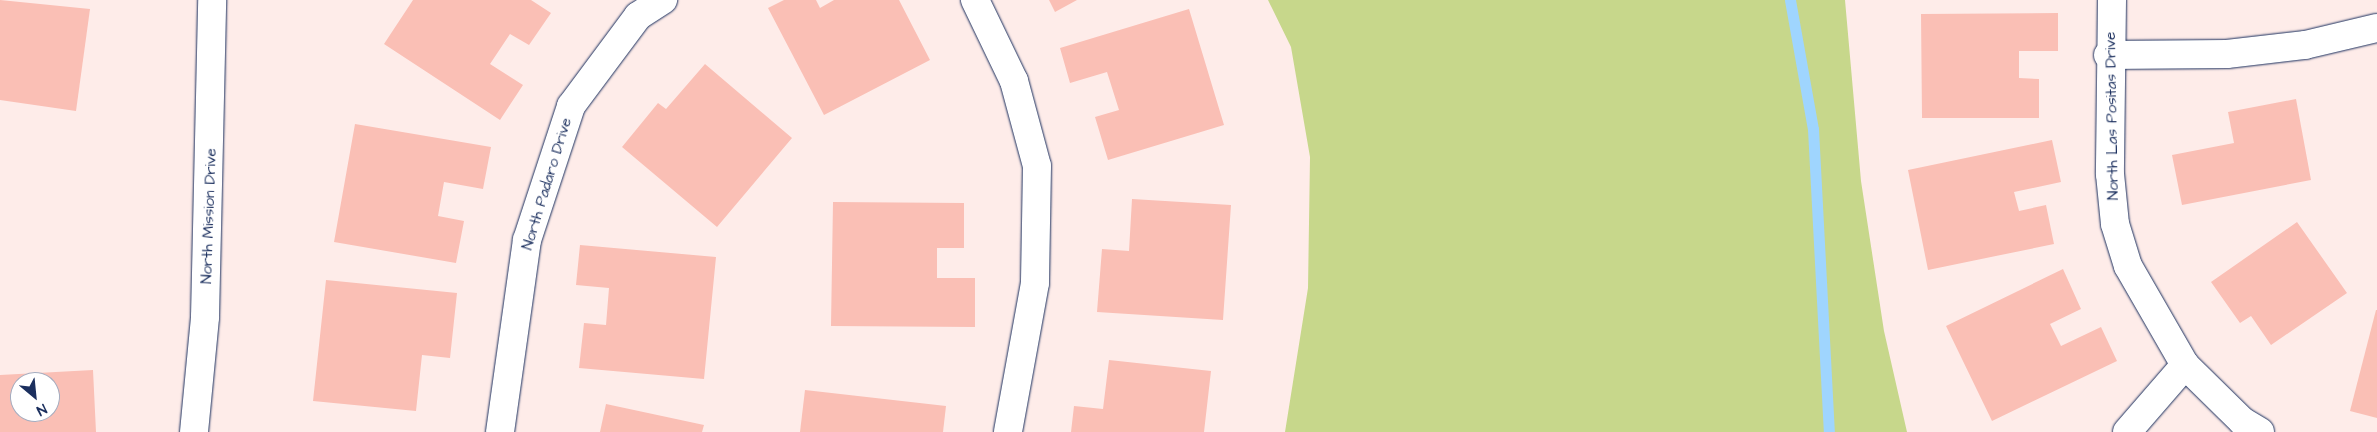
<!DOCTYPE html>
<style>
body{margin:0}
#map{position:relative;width:2377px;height:432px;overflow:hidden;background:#feece9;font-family:"Architects Daughter",sans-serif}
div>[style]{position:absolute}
.green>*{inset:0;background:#c7d78b}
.stream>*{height:11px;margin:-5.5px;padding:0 5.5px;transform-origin:5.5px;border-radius:5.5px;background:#9fd5fe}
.building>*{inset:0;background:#fabfb5}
.roads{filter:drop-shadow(0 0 1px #1b2f5e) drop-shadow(0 0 1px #1b2f5e)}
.street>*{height:28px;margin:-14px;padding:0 14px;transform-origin:14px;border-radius:14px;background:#fff}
.secondary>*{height:28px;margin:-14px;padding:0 14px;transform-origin:14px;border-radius:14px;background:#fff}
span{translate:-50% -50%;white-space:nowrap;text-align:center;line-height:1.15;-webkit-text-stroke:5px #fff;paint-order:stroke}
.street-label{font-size:15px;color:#1b2f5e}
.north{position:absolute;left:10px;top:372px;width:50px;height:50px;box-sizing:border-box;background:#fff;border:1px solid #a4acbf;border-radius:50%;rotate:152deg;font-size:14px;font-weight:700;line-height:20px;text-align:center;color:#1b2f5e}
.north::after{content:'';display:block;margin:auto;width:18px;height:22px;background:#1b2f5e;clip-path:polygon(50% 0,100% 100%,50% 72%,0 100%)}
</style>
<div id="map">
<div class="green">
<div style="clip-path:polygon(1268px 0,1845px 0,1861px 181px,1884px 331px,1907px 432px,1285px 432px,1308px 288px,1310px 157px,1291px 47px)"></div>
</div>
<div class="stream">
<div style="left:1790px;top:0;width:131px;rotate:79.9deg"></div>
<div style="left:1813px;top:129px;width:303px;rotate:87deg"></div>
</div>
<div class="building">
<div style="clip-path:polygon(0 0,90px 9px,76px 111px,0 100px)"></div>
<div style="clip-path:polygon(413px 0,531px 0,551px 13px,529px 45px,510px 34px,490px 64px,523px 85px,500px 120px,384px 44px)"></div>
<div style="clip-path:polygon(784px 0,816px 0,820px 8px,834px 0,899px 0,930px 60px,824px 115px,768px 8px)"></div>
<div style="clip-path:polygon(1049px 0,1077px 0,1055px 12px)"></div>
<div style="clip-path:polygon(1189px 9px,1224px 125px,1108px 160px,1095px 117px,1119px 110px,1107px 72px,1070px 83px,1060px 48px)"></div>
<div style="clip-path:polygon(2058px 13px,2058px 51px,2019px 51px,2019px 78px,2039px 79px,2039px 118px,1922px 118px,1921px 14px)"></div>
<div style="clip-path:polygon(705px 64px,792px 138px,717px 227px,622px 147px,658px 103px,666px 109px)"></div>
<div style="clip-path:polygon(2296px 99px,2311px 180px,2182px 205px,2172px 155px,2234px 143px,2228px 112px)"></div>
<div style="clip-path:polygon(355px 124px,491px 147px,483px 189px,444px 182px,438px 216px,464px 221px,456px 263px,334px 242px)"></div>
<div style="clip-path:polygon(2052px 140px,2061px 182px,2014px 192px,2019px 211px,2046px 205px,2054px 244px,1928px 270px,1908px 170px)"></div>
<div style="clip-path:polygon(1132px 199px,1231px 205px,1223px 320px,1097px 312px,1102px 249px,1129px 251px)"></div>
<div style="clip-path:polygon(833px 202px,964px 203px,964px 248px,937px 248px,937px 278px,975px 278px,975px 327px,831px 326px)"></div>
<div style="clip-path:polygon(2297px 222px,2347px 293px,2271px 345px,2251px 316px,2240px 323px,2211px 282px)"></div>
<div style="clip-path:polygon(580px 245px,716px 257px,704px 379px,579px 368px,584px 323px,606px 325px,609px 288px,576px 285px)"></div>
<div style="clip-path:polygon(2063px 269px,2081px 309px,2050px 324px,2061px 346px,2101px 327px,2117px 361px,1992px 421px,1946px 326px)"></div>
<div style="clip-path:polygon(326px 280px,457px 293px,450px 358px,422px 355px,416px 411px,313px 401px)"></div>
<div style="clip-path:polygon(2376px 310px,2377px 310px,2377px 418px,2350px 411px)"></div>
<div style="clip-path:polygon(1109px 360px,1211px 371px,1204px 432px,1071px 432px,1074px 406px,1103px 409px)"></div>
<div style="clip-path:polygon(evenodd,93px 370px,96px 432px,0 432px,0 375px,93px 370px,20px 382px,50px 382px,50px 412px,20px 412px,20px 382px)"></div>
<div style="clip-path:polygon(805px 390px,946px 406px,943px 432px,800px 432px)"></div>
<div style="clip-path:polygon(606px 404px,704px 425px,702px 432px,600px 432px)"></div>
</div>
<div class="roads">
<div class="street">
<div style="left:975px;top:0;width:90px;rotate:64.3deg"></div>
<div style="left:1014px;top:81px;width:88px;rotate:74.9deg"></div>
<div style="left:1037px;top:166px;width:117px;rotate:91deg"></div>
<div style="left:1035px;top:283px;width:151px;rotate:100.3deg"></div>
<div style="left:2112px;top:0;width:174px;rotate:90.7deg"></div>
<div style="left:2110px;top:174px;width:50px;rotate:84.3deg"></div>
<div style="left:2115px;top:224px;width:44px;rotate:72.8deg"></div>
<div style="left:2128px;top:266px;width:114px;rotate:60.1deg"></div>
<div style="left:2185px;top:365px;width:80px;rotate:44.5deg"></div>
<div style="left:2242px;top:421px;width:21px;rotate:31deg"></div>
<div style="left:2108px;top:55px;width:119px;rotate:-0.5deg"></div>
<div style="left:2227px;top:54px;width:79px;rotate:-6.6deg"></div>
<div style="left:2305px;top:45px;width:74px;rotate:-13.3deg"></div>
<div style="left:500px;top:432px;width:194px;rotate:-82deg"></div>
<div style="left:527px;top:240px;width:141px;rotate:-71.8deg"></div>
<div style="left:571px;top:106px;width:112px;rotate:-53.3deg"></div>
<div style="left:638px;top:16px;width:30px;rotate:-33deg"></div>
<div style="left:2127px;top:432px;width:89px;rotate:-49.1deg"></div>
</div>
<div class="secondary">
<div style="left:194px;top:432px;width:116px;rotate:-84.5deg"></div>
<div style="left:205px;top:317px;width:317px;rotate:-88.7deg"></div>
</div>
</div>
<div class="street-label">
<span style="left:2112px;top:116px;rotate:-91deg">North Las Positas Drive</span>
<span style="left:547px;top:184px;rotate:-73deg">North Padaro Drive</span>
<span style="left:209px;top:216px;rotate:-88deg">North Mission Drive</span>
</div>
<div class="north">N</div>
</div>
